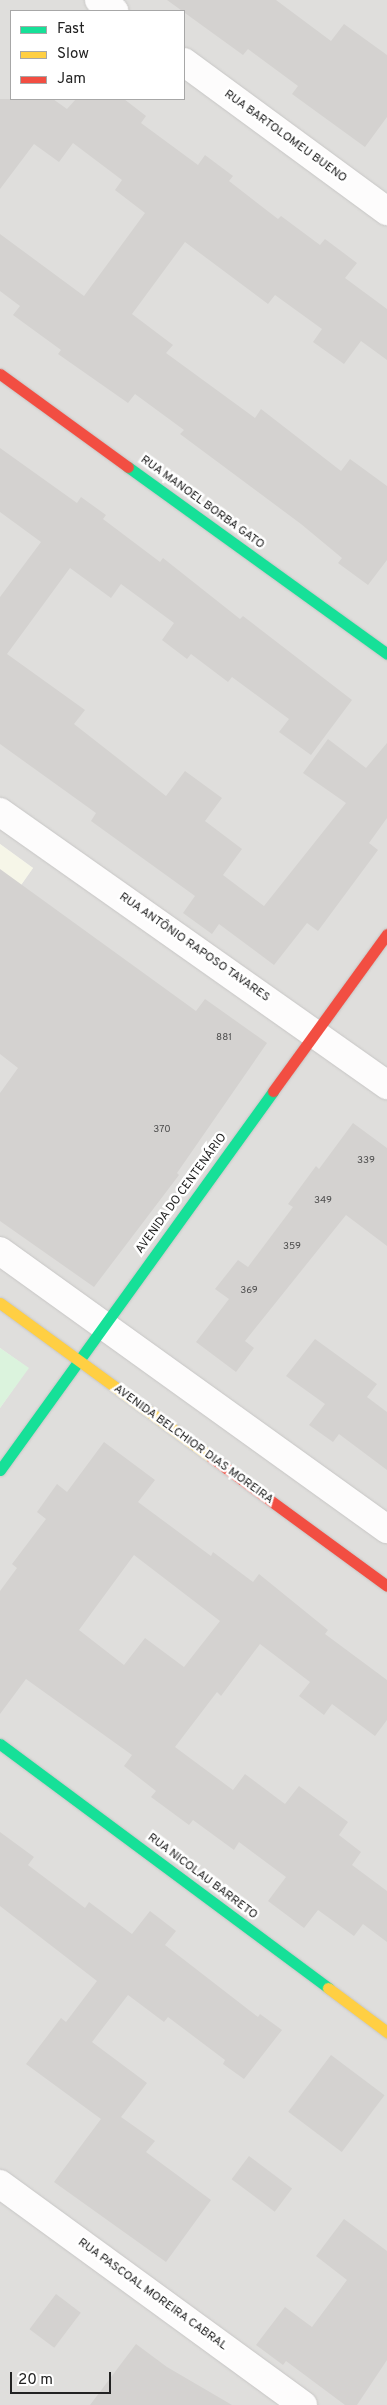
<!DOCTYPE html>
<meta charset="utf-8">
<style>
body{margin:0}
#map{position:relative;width:387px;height:2405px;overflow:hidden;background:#efeeeb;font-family:Overpass,sans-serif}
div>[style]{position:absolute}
.residential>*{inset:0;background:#dfdedc}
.education>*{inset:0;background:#f6f6e8}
.park>*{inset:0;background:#dbf3dd}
.building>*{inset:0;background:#d4d2d0;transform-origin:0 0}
.roads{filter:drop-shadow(0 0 1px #c7c6c5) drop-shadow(0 0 1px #c7c6c5)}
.street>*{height:28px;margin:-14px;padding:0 14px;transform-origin:14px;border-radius:14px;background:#fdfcfc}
.fast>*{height:11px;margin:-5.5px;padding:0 5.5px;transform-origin:5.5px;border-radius:5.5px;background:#16e098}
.slow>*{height:11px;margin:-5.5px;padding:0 5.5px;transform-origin:5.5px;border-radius:5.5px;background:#ffcf43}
.jam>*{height:11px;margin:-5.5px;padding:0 5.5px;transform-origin:5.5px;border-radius:5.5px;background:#f24e42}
span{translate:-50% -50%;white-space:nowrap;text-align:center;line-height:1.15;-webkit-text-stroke:5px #fff;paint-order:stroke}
.number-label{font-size:10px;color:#4e4e4e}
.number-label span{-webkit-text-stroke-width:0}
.street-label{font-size:12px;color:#222}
.legend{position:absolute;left:10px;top:10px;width:175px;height:90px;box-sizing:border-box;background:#fff;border:1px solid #a7a7a7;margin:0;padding:6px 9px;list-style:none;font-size:15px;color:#222}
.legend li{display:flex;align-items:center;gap:10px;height:25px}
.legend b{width:25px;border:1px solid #a7a7a7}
.scale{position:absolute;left:10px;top:2372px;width:101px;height:22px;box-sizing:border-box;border:2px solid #222;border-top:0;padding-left:6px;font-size:15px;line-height:18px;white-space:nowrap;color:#222;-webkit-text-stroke:4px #fff;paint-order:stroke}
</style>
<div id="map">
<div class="residential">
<div style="clip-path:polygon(evenodd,0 0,387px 0,387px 2405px,0 2405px,0 1408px,28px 1368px,0 1348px,0 915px,33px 868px,0 844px,0 0,11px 11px,184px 11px,184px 99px,11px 99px,11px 11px)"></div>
</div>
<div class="education">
<div style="clip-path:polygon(0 844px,33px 868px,0 915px)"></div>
</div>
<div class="park">
<div style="clip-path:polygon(0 1348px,29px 1368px,0 1408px)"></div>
</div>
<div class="building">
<div style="clip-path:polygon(167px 0,276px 0,331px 41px,344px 24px,387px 55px,387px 117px,365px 147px,292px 94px,298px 86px,248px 49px,243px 55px)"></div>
<div style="clip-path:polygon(0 99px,53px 99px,67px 109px,76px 99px,124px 99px,146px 116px,141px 123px,198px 165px,205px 155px,233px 176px,229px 181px,278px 219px,281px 216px,320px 245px,325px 239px,357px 263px,345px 278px,387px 309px,387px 360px,361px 341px,344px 364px,313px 342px,322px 329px,275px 295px,268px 304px,185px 242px,132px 314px,173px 345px,166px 353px,255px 418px,261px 409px,341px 471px,350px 459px,387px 486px,387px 560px,368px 585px,338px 563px,342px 558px,301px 524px,180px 434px,184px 430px,135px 394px,128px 403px,58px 354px,61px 350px,13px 315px,20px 306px,0 291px,0 234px,84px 296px,145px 213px,115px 190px,122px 180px,73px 143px,59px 162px,34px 144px,0 189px)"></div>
<div style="clip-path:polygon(0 448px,77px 503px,81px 497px,106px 515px,103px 519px,160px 562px,163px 558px,240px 619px,243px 616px,352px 700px,311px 755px,279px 732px,289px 719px,232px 677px,228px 682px,191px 654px,187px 659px,162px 640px,174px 623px,121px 584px,111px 598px,70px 568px,7px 654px,85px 710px,74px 724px,166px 796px,185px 771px,222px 798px,205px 821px,242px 849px,223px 875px,264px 906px,346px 803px,303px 773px,328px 739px,366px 768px,387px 743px,387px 818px,369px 843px,378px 850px,318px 931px,307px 923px,274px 965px,219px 924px,212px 934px,183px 913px,195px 896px,91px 821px,96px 813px,0 744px,0 597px,41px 542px,0 512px)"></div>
<div style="clip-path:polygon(0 869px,196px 1011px,205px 999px,267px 1043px,177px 1173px,179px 1175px,94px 1287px,0 1221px,0 1093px,18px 1068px,0 1054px)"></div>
<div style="clip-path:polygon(353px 1123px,387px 1148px,387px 1246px,346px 1215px,245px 1341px,254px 1348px,236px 1372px,196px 1342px,229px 1299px,215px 1289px,238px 1260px,248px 1267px,293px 1207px,288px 1204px,316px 1166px,319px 1169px)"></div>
<div style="clip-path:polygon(315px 1339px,377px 1384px,367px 1397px,387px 1412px,387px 1470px,339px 1434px,333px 1442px,309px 1425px,325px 1404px,286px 1376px)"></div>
<div style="clip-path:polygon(evenodd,104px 1442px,155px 1480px,138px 1502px,211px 1556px,213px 1552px,253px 1582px,259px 1574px,328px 1630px,325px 1634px,387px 1680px,387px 1720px,375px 1736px,332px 1704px,324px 1715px,299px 1696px,310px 1682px,260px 1644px,221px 1696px,217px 1692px,175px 1747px,233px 1790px,245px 1774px,285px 1804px,299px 1786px,348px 1822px,339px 1835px,361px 1852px,352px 1865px,387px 1891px,387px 1942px,363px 1924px,354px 1936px,318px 1910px,304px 1928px,268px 1901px,286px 1877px,239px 1842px,234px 1850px,193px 1820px,189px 1825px,151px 1797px,156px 1791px,124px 1766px,132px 1755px,26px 1679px,0 1714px,0 1591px,17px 1568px,12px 1564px,46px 1519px,37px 1512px,57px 1484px,67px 1492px,104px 1442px,134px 1555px,220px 1621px,184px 1667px,145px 1638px,124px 1665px,79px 1630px,134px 1555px)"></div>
<div style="clip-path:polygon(0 1832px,34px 1857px,28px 1865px,85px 1908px,89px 1902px,132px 1934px,150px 1911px,176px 1931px,165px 1945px,258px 2017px,260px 2014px,282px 2030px,244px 2079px,223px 2064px,225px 2060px,168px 2017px,164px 2022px,128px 1995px,92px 2042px,147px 2083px,121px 2117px,155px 2141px,146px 2152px,211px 2200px,166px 2262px,54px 2182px,101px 2119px,26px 2064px,61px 2018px,66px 2022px,97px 1981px,0 1906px)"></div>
<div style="left:331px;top:2055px;width:67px;height:71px;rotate:37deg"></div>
<div style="left:249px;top:2156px;width:54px;height:29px;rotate:37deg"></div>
<div style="clip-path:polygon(344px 2219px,387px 2251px,387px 2360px,357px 2405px,345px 2405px,286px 2361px,283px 2365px,256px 2345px,285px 2307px,312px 2327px,347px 2280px,316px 2256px)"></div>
<div style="left:56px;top:2294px;width:31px;height:44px;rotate:37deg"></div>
<div style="clip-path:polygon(136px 2344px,167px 2367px,232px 2405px,90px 2405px)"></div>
</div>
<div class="roads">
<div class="street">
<div style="left:99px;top:0;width:19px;rotate:36deg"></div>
<div style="left:184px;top:62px;width:252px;rotate:36.3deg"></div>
<div style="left:0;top:812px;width:474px;rotate:35.2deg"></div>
<div style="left:0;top:1251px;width:477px;rotate:35.7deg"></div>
<div style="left:0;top:2184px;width:375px;rotate:36.1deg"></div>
</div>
<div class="fast">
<div style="left:128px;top:467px;width:319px;rotate:35.8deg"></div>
<div style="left:0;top:1470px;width:467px;rotate:-54.2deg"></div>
<div style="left:0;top:1744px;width:409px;rotate:36.6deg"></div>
</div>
<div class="slow">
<div style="left:0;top:1303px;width:261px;rotate:36.1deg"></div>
<div style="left:328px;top:1988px;width:74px;rotate:36.7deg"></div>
</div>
<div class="jam">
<div style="left:0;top:374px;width:158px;rotate:36deg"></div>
<div style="left:273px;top:1091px;width:194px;rotate:-54deg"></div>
<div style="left:211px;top:1457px;width:218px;rotate:36.2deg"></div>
</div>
</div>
<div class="number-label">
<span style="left:224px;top:1038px">881</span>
<span style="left:162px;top:1130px">370</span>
<span style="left:366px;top:1161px">339</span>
<span style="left:323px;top:1201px">349</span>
<span style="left:292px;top:1247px">359</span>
<span style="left:249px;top:1291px">369</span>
</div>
<div class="street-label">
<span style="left:285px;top:137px;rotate:36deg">RUA BARTOLOMEU BUENO</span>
<span style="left:202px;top:503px;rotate:36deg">RUA MANOEL BORBA GATO</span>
<span style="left:194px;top:948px;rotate:35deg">RUA ANTÔNIO RAPOSO TAVARES</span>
<span style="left:182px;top:1194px;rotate:-54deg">AVENIDA DO CENTENÁRIO</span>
<span style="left:193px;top:1445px;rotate:36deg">AVENIDA BELCHIOR DIAS MOREIRA</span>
<span style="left:202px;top:1877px;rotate:37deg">RUA NICOLAU BARRETO</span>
<span style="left:152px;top:2295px;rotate:36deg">RUA PASCOAL MOREIRA CABRAL</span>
</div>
<ul class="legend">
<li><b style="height:6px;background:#16e098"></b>Fast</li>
<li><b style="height:6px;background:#ffcf43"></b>Slow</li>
<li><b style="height:6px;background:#f24e42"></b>Jam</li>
</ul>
<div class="scale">20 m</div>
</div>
